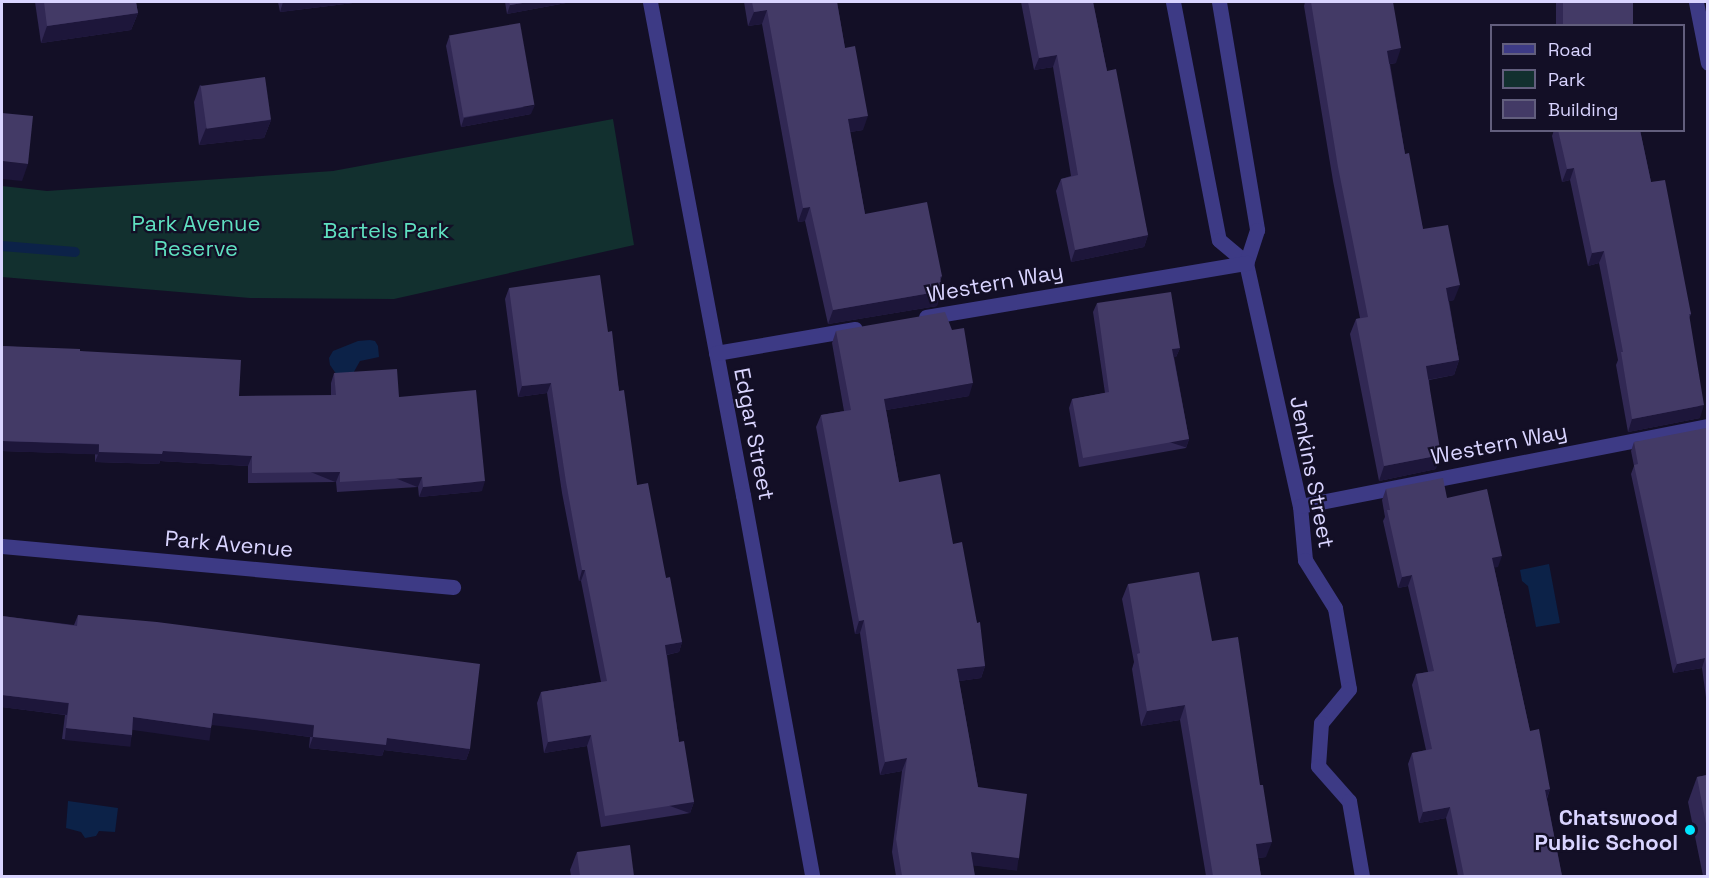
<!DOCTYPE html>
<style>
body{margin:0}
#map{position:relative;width:1709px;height:878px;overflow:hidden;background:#130f26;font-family:"Space Grotesk",sans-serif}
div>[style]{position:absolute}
.green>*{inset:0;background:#12302f}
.water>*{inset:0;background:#0c2248}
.stream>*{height:10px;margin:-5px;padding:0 5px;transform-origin:5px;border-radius:5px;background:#0c2248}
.minor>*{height:15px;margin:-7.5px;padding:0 7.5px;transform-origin:7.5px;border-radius:7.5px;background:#3d3a85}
.wall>*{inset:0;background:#312854;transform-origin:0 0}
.shaded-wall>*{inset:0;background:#1d163a;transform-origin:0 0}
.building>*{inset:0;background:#433a66;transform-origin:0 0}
.dots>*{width:16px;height:16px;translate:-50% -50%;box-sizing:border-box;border:3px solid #130f26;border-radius:50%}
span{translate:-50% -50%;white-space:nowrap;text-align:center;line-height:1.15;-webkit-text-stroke:4.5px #130f26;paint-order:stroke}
.park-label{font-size:22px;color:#5fe0c0}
.street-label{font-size:22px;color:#d9d4ff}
.poi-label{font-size:22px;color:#d9d4ff;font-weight:700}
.right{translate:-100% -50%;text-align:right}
.frame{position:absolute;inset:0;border:3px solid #d9d4ff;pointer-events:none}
.legend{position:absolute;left:1490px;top:24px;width:195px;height:108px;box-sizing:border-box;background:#130f26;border:2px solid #625e7d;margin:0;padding:8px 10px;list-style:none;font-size:18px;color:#d9d4ff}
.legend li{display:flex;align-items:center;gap:12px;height:30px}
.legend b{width:30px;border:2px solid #625e7d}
</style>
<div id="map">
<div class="green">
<div style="clip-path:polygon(613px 119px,634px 245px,394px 299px,250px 298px,2px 277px,2px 186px,47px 191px,333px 171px)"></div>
</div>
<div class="water">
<div style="clip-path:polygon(370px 340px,375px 341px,378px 346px,379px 357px,360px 361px,351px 377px,339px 378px,330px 365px,329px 358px,333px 351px,358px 341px)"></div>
<div style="clip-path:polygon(1549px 564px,1560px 623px,1536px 627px,1528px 586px,1522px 581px,1520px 570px)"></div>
<div style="clip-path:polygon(68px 801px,118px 808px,115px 832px,99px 831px,96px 836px,85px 838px,81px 832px,66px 828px)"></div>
</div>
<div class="stream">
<div style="left:2px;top:246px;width:73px;rotate:4.7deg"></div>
</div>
<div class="minor">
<div style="left:650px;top:2px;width:502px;rotate:79.32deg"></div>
<div style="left:743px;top:495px;width:387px;rotate:79.7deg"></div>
<div style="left:1173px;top:2px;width:242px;rotate:79.1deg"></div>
<div style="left:1219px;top:240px;width:35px;rotate:40deg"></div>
<div style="left:1219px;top:2px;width:231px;rotate:80.5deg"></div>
<div style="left:1257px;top:230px;width:35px;rotate:108deg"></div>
<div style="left:1246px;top:263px;width:249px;rotate:77.5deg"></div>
<div style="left:1300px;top:506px;width:54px;rotate:84.7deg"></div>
<div style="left:1305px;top:560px;width:57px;rotate:58deg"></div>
<div style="left:1335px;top:608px;width:82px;rotate:80.2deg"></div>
<div style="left:1349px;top:689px;width:44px;rotate:129.5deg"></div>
<div style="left:1321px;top:723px;width:43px;rotate:94deg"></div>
<div style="left:1318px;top:766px;width:47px;rotate:48.5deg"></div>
<div style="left:1349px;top:801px;width:76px;rotate:80.2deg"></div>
<div style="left:1696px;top:2px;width:62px;rotate:78.9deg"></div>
<div style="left:926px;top:317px;width:325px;rotate:-9.6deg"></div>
<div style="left:716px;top:353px;width:141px;rotate:-9.8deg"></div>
<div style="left:1300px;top:506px;width:416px;rotate:-11.1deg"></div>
<div style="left:2px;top:546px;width:453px;rotate:5.2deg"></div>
</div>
<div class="wall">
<div style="clip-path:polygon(35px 2px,136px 2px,138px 13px,131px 30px,41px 43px)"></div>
<div style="clip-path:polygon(278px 2px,361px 2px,280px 12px)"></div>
<div style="clip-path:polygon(505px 2px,566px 2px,566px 3px,507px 14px)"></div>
<div style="clip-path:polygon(744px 2px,837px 2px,845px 48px,863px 130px,850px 132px,865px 214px,942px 276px,940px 281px,937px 306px,828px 324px,805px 221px,798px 222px,762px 24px,748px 26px)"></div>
<div style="clip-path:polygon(1021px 2px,1093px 2px,1107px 71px,1148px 235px,1144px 247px,1071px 262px,1056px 191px,1061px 179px,1071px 176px,1053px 67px,1034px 70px)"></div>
<div style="clip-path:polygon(1305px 2px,1311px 2px,1396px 63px,1390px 64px,1405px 154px,1423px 229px,1454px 300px,1449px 301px,1459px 360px,1454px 375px,1429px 380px,1436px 469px,1379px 481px,1350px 334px,1356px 319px,1360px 318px,1333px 181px,1304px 6px)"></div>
<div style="left:1556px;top:2px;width:77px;height:25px"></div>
<div style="clip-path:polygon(449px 37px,531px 114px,461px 127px,446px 46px)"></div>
<div style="clip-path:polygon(200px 85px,271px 120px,264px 138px,199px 145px,194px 102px)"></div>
<div style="clip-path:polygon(1554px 130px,1640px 130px,1651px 182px,1691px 314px,1689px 318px,1700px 418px,1628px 432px,1616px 365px,1618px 360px,1599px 263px,1588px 266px,1570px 180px,1562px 182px,1552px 136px)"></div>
<div style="clip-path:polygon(509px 288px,608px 332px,637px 485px,666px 578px,682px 642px,679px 652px,667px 655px,679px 742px,694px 802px,690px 813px,601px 827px,587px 746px,544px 753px,537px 703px,541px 692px,601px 682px,581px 581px,579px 581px,562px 493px,547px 393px,518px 397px,505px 299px)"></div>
<div style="clip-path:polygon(1097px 303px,1180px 348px,1176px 357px,1174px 357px,1189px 439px,1186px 448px,1079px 467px,1069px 408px,1072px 399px,1105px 393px,1093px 312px)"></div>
<div style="clip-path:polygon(836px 331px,969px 396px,886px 410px,899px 482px,953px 544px,977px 623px,985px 666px,981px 678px,959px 681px,978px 787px,1019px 858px,1014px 870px,973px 865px,974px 876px,896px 876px,892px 852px,902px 771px,880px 775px,860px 633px,855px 634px,816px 427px,821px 415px,844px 411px,832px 343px)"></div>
<div style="clip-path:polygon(2px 346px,80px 351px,239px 396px,331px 396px,331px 383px,334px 373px,399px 397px,482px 491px,419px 497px,418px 487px,337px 492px,336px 482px,248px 483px,248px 466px,160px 461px,159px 464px,95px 462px,95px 454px,2px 451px)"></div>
<div style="clip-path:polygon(1707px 434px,1707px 705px,1702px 668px,1673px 673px,1631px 474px,1634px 466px,1631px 451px,1634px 442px)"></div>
<div style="clip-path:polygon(1386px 489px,1447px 498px,1498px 567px,1494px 567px,1530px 731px,1550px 789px,1547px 799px,1562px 876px,1458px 876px,1446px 818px,1419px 823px,1408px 764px,1412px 753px,1426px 750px,1412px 685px,1416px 674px,1428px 672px,1408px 586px,1398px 588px,1383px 521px,1385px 517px,1382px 500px)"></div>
<div style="clip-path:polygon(1128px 584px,1212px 641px,1266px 857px,1258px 858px,1261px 876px,1206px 876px,1180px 720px,1141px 726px,1132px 669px,1134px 662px,1122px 599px)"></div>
<div style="clip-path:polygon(78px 615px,470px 749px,466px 760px,384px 750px,382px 756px,309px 748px,310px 737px,212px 724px,207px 739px,132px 729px,132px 735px,128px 746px,62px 739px,65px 715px,2px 707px,2px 616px,74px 625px)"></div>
<div style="clip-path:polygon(1707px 775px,1707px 876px,1703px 876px,1688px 802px,1697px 777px)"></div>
<div style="clip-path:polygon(577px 852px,634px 876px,571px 876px,570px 870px)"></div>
</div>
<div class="shaded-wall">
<div style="clip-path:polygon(283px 2px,361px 2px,280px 12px)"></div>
<div style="clip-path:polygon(529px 2px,566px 2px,566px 3px,507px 14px,510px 5px)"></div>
<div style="clip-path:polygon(767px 10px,762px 24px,748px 26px,754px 12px)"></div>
<div style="clip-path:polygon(138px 13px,131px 30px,41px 43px,47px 26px)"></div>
<div style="clip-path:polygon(1401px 48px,1396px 63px,1382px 65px,1387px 51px)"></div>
<div style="clip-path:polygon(1057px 55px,1053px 67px,1034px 70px,1039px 58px)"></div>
<div style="clip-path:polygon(535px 105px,531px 114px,461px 127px,464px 118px)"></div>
<div style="clip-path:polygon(868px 116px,863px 130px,843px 133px,848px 119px)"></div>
<div style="clip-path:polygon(271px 120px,264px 138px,199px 145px,206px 128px)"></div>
<div style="clip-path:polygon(2px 161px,28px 164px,22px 181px,2px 179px)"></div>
<div style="clip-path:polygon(1574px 168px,1570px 180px,1562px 182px,1567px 169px)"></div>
<div style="clip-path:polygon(810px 207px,805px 221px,798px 222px,803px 208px)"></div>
<div style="clip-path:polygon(1148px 235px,1144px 247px,1071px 262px,1075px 250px)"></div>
<div style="clip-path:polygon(1604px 251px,1599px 263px,1588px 266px,1592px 253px)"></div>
<div style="clip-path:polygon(1460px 285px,1454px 300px,1441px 303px,1446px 288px)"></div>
<div style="clip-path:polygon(942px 291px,937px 306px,828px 324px,833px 310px)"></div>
<div style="clip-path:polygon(1180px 348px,1176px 357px,1169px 358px,1172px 349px)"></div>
<div style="clip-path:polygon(1459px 360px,1454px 375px,1421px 381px,1426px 366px)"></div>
<div style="clip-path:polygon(551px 383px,547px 393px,518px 397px,522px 386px)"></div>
<div style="clip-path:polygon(973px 383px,969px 396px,880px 411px,884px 399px)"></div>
<div style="clip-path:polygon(1704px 405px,1700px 418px,1628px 432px,1632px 419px)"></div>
<div style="left:1189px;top:439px;width:9px;height:108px;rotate:108deg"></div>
<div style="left:2px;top:441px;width:97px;height:10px;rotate:2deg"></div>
<div style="clip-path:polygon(163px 451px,252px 456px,248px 466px,160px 461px,159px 464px,95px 462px,99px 452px)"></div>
<div style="clip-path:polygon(1441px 455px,1436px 469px,1379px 481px,1384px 466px)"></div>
<div style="left:340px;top:472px;width:11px;height:88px;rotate:112deg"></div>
<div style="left:422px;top:477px;width:11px;height:82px;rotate:112deg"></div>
<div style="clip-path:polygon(485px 481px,482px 491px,419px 497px,423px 487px)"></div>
<div style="clip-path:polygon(1502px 556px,1498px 567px,1488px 569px,1492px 558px)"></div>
<div style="clip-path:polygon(582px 570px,585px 570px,581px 581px,579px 581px)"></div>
<div style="clip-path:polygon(1412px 575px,1408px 586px,1398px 588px,1402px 577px)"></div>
<div style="clip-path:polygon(864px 620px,860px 633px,855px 634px,859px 621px)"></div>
<div style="clip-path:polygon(682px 642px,679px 652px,661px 656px,665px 645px)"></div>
<div style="clip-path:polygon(1705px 658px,1702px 668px,1673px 673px,1677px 664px)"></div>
<div style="clip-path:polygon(985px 666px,981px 678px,952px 682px,957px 669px)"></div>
<div style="left:2px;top:695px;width:67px;height:12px;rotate:7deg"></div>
<div style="clip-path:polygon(1185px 705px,1180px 720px,1141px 726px,1147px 711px)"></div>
<div style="left:213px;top:713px;width:102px;height:12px;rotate:7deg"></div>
<div style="left:133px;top:717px;width:79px;height:13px;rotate:8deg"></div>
<div style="left:66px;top:728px;width:66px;height:12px;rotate:6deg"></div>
<div style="clip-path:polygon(591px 735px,587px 746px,544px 753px,548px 742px)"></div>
<div style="clip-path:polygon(313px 737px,387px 738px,470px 749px,466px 760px,384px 750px,382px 756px,309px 748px)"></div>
<div style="clip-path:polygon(907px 758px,902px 771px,880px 775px,885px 762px)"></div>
<div style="clip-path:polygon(1550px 789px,1546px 800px,1545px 790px)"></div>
<div style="left:694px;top:802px;width:12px;height:90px;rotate:110deg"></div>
<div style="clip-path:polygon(1450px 807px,1446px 818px,1419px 823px,1423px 812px)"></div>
<div style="clip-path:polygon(1272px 842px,1266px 857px,1250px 859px,1256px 844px)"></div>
<div style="left:971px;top:852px;width:48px;height:13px;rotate:7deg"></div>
</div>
<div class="building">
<div style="clip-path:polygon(44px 2px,136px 2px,138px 13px,47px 26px)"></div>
<div style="clip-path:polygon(509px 2px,529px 2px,510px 5px)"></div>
<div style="clip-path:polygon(752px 2px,837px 2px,845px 48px,855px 46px,868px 116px,848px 119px,865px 214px,927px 202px,942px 276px,940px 277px,942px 291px,833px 310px,810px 207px,803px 208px,767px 10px,754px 12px)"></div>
<div style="clip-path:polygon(1028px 2px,1093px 2px,1107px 71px,1116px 69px,1148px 235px,1075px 250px,1061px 179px,1078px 175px,1057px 55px,1039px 58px)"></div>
<div style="clip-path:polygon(1311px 2px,1393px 2px,1401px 48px,1387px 51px,1405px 154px,1409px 153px,1423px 229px,1448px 225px,1460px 285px,1446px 288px,1459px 360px,1426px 366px,1441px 455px,1384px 466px,1356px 319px,1368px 317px,1338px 167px)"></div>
<div style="left:1563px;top:2px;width:70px;height:25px"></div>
<div style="left:520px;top:23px;width:83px;height:72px;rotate:80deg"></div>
<div style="left:265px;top:77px;width:43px;height:65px;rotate:82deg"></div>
<div style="clip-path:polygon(2px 113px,33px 116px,28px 164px,2px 161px)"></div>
<div style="clip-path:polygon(1558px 130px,1640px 130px,1651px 182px,1665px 180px,1691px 314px,1689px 314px,1704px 405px,1632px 419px,1621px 352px,1623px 352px,1604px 251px,1592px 253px,1574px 168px,1567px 169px)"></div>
<div style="clip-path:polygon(600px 275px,608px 332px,612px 331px,619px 391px,624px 390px,637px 485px,648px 483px,666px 578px,670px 577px,682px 642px,665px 645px,679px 742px,684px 741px,694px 802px,605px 816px,591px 735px,548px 742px,541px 692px,607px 681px,585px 570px,582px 570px,566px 482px,551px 383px,522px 386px,509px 288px)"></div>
<div style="clip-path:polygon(1171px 292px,1180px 348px,1172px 349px,1189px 439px,1083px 458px,1072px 399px,1109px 392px,1097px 303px)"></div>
<div style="clip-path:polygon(945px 312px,952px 330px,964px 328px,973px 383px,884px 399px,899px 482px,940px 474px,953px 544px,962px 542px,977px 623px,980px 622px,985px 666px,957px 669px,978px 787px,1027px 794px,1019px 858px,971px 852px,975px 876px,902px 876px,896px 839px,907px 758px,885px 762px,864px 620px,859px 621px,821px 415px,851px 410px,836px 331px)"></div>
<div style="clip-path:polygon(2px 346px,80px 349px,80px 351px,241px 360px,239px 396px,336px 395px,334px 373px,397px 369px,399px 397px,476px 390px,485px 481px,423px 487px,422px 477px,340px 482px,340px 472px,252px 473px,252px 456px,163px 451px,162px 454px,99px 452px,99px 444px,2px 441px)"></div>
<div style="clip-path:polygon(1706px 428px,1707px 434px,1707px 674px,1705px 658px,1677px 664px,1634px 465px,1638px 464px,1634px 442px)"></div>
<div style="clip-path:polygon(1443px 478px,1447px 498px,1487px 489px,1502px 556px,1492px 558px,1530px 731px,1539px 729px,1550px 789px,1545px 790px,1562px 876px,1464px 876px,1450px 807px,1423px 812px,1412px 753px,1432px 749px,1416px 674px,1434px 671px,1412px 575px,1402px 577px,1387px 510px,1390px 510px,1386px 489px)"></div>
<div style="clip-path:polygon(1199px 572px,1212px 641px,1238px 637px,1260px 785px,1263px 785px,1272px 842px,1256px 844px,1261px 876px,1213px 876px,1185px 705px,1147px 711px,1137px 654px,1140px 653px,1128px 584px)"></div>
<div style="clip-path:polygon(78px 615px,157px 622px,480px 664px,470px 749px,387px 738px,386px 745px,313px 737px,314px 725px,213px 713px,211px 728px,133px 717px,132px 735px,66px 728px,69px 703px,2px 695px,2px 616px,77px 626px)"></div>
<div style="clip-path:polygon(1707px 775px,1707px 829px,1697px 777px)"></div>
<div style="clip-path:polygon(630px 845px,634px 876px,580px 876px,577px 852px)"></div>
</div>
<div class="dots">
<div style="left:1690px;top:830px;background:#00e5ff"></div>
</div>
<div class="park-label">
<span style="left:196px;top:236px">Park Avenue<br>Reserve</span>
<span style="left:386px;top:231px">Bartels Park</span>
</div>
<div class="street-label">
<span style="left:995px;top:283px;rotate:-10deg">Western Way</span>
<span style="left:754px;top:434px;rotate:79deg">Edgar Street</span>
<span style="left:1499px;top:444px;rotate:-11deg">Western Way</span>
<span style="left:1312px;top:472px;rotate:79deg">Jenkins Street</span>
<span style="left:229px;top:544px;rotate:5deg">Park Avenue</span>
</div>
<div class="poi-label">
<span class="right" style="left:1678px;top:830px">Chatswood<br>Public School</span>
</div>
<div class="frame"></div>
<ul class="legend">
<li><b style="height:8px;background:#3d3a85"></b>Road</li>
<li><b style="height:16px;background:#12302f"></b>Park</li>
<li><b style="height:16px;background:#433a66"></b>Building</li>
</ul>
</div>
